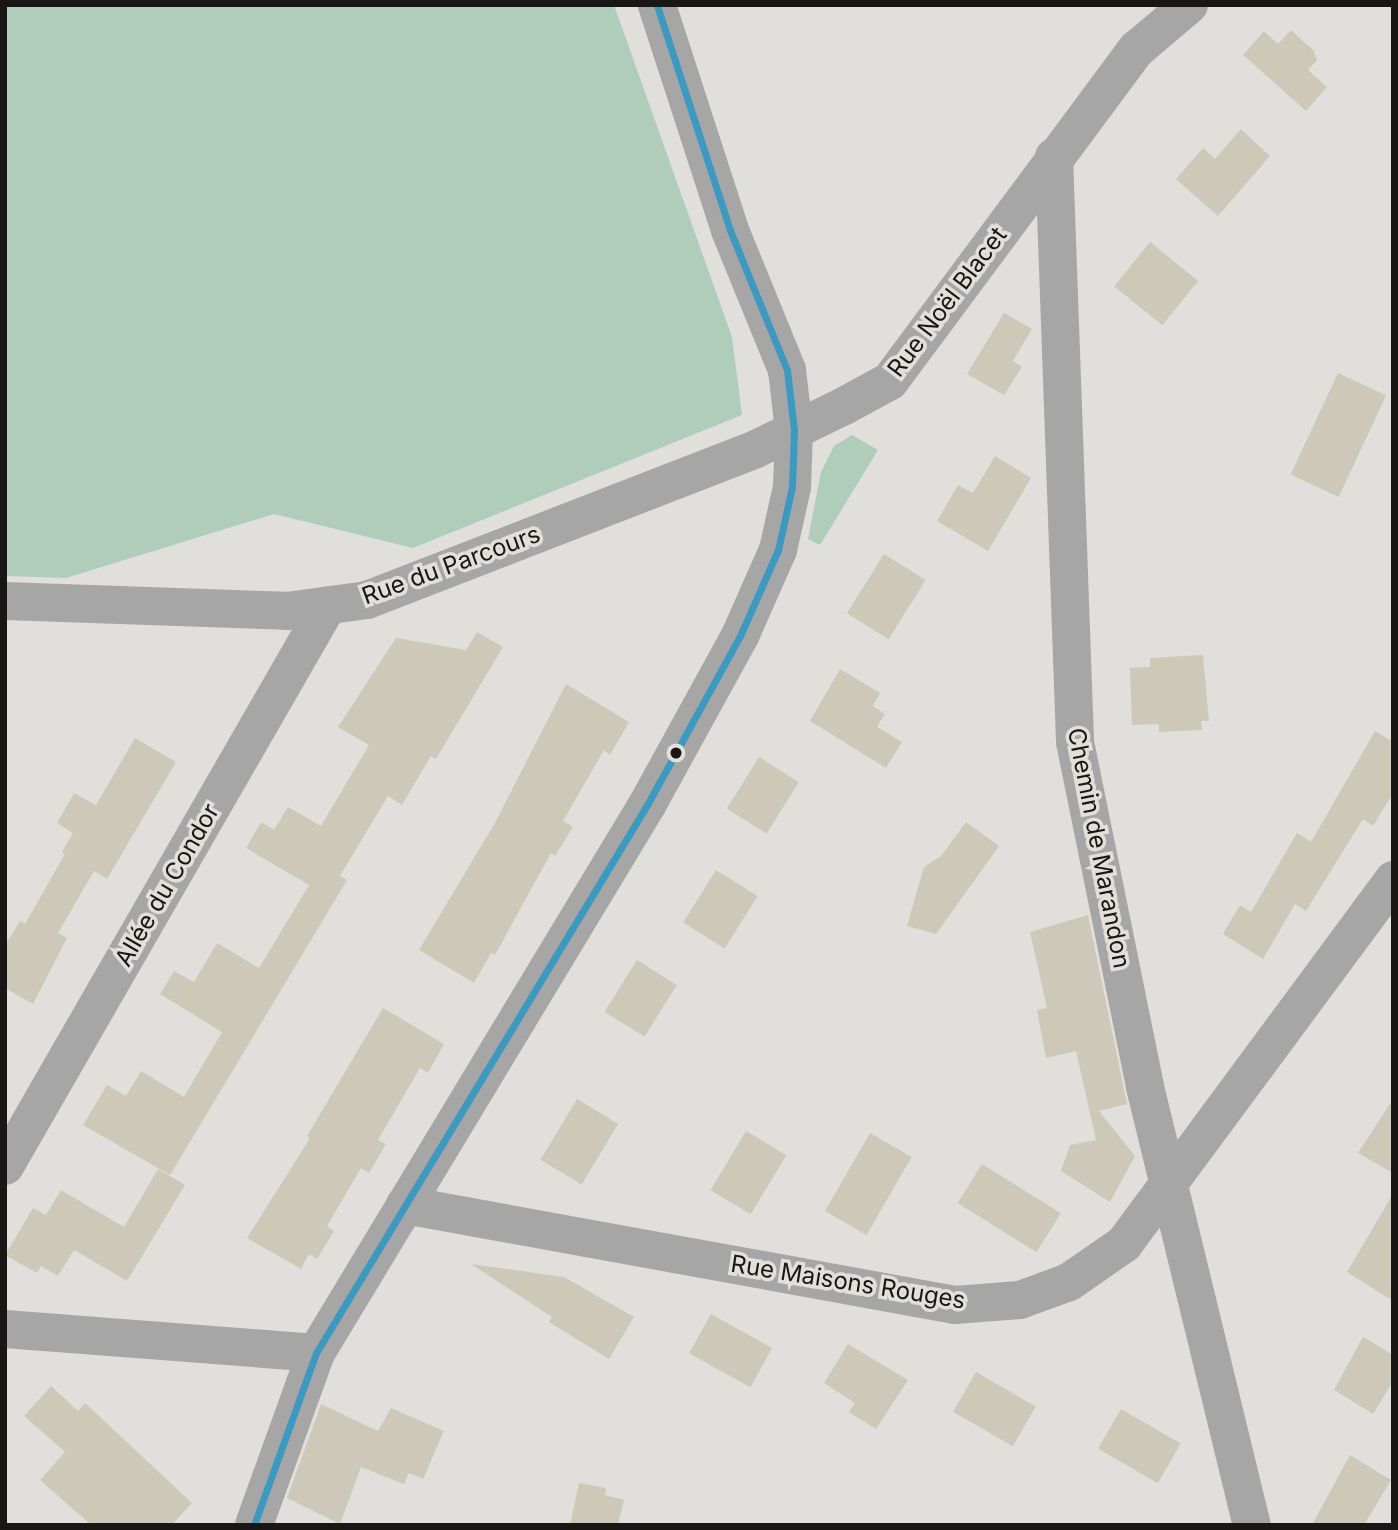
<!DOCTYPE html>
<meta charset="utf-8">
<style>
body{margin:0}
#map{position:relative;width:1398px;height:1530px;overflow:hidden;background:#e1dfdc;font-family:Inter,sans-serif}
div>[style]{position:absolute}
.green>*{inset:0;background:#b0cdbc}
.building>*{inset:0;background:#cec8b9;transform-origin:0 0}
.minor>*{height:38px;margin:-19px;padding:0 19px;transform-origin:19px;border-radius:19px;background:#a6a6a6}
.tertiary>*{height:38px;margin:-19px;padding:0 19px;transform-origin:19px;border-radius:19px;background:#a6a6a6}
.bus-1>*{height:7px;margin:-3.5px;padding:0 3.5px;transform-origin:3.5px;border-radius:3.5px;background:#3e99c1}
.dots>*{width:19px;height:19px;translate:-50% -50%;box-sizing:border-box;border:4px solid #e2e0db;border-radius:50%}
span{translate:-50% -50%;white-space:nowrap;text-align:center;line-height:1.15;-webkit-text-stroke:7px #e2e0db;paint-order:stroke}
.street-label{font-size:24px;color:#181715}
.frame{position:absolute;inset:0;border:7px solid #181715;pointer-events:none}
</style>
<div id="map">
<div class="green">
<div style="clip-path:polygon(5px 5px,614px 5px,732px 337px,742px 415px,413px 548px,274px 514px,66px 578px,5px 576px)"></div>
<div style="clip-path:polygon(852px 435px,878px 450px,820px 545px,808px 539px,821px 472px,834px 446px)"></div>
</div>
<div class="building">
<div style="clip-path:polygon(1291px 30px,1314px 51px,1317px 60px,1308px 70px,1327px 87px,1306px 111px,1243px 55px,1264px 31px,1278px 44px)"></div>
<div style="clip-path:polygon(1241px 129px,1270px 156px,1218px 216px,1176px 179px,1203px 148px,1215px 159px)"></div>
<div style="left:1150px;top:242px;width:62px;height:57px;rotate:39deg"></div>
<div style="clip-path:polygon(1004px 313px,1032px 329px,1013px 361px,1022px 367px,1004px 395px,967px 374px)"></div>
<div style="left:1338px;top:373px;width:53px;height:112px;rotate:25deg"></div>
<div style="clip-path:polygon(995px 456px,1031px 478px,988px 551px,937px 521px,958px 485px,973px 493px)"></div>
<div style="left:884px;top:554px;width:49px;height:70px;rotate:32deg"></div>
<div style="clip-path:polygon(477px 632px,503px 647px,436px 759px,431px 756px,402px 805px,388px 796px,340px 876px,347px 880px,170px 1175px,83px 1125px,107px 1085px,126px 1096px,141px 1071px,184px 1097px,222px 1032px,160px 994px,174px 971px,194px 982px,217px 943px,259px 968px,309px 885px,246px 848px,261px 822px,274px 830px,288px 807px,321px 826px,369px 745px,338px 727px,396px 638px,466px 650px)"></div>
<div style="clip-path:polygon(1203px 655px,1209px 721px,1201px 721px,1202px 730px,1159px 732px,1159px 724px,1132px 725px,1130px 668px,1150px 667px,1150px 658px)"></div>
<div style="clip-path:polygon(840px 669px,880px 693px,873px 706px,885px 714px,877px 727px,902px 742px,886px 768px,810px 721px)"></div>
<div style="clip-path:polygon(566px 684px,629px 722px,610px 755px,604px 750px,563px 821px,573px 827px,555px 856px,551px 853px,495px 955px,491px 953px,474px 983px,419px 950px,496px 821px)"></div>
<div style="clip-path:polygon(1375px 731px,1393px 742px,1393px 793px,1373px 826px,1363px 819px,1306px 911px,1295px 904px,1263px 959px,1223px 934px,1240px 905px,1251px 912px,1297px 833px,1311px 842px)"></div>
<div style="clip-path:polygon(135px 738px,176px 762px,107px 879px,94px 871px,58px 933px,67px 938px,33px 1004px,5px 988px,5px 945px,20px 921px,25px 924px,65px 854px,62px 852px,73px 833px,57px 823px,74px 793px,96px 805px)"></div>
<div style="left:759px;top:757px;width:47px;height:61px;rotate:32deg"></div>
<div style="clip-path:polygon(966px 822px,999px 846px,936px 934px,907px 926px,924px 867px,941px 856px)"></div>
<div style="left:716px;top:870px;width:49px;height:62px;rotate:32deg"></div>
<div style="clip-path:polygon(1088px 915px,1127px 1104px,1099px 1111px,1135px 1156px,1110px 1202px,1061px 1171px,1070px 1145px,1096px 1140px,1076px 1051px,1046px 1058px,1037px 1010px,1047px 1008px,1030px 932px)"></div>
<div style="left:637px;top:960px;width:47px;height:61px;rotate:32deg"></div>
<div style="clip-path:polygon(383px 1008px,444px 1044px,428px 1073px,420px 1068px,378px 1140px,386px 1144px,369px 1173px,361px 1168px,327px 1226px,334px 1231px,317px 1259px,309px 1254px,301px 1269px,247px 1238px,310px 1138px,307px 1136px)"></div>
<div style="left:577px;top:1099px;width:48px;height:71px;rotate:31deg"></div>
<div style="clip-path:polygon(1393px 1099px,1393px 1173px,1358px 1153px)"></div>
<div style="left:746px;top:1131px;width:47px;height:69px;rotate:31deg"></div>
<div style="left:870px;top:1133px;width:48px;height:90px;rotate:30deg"></div>
<div style="left:982px;top:1164px;width:93px;height:46px;rotate:32deg"></div>
<div style="clip-path:polygon(158px 1169px,185px 1185px,127px 1281px,74px 1250px,58px 1276px,41px 1266px,37px 1273px,5px 1255px,33px 1208px,46px 1215px,61px 1190px,124px 1227px)"></div>
<div style="clip-path:polygon(1393px 1194px,1393px 1301px,1347px 1272px)"></div>
<div style="clip-path:polygon(471px 1264px,564px 1277px,634px 1317px,609px 1359px,549px 1322px,552px 1317px)"></div>
<div style="left:711px;top:1314px;width:70px;height:45px;rotate:29deg"></div>
<div style="clip-path:polygon(1363px 1337px,1393px 1355px,1393px 1381px,1373px 1414px,1334px 1390px)"></div>
<div style="clip-path:polygon(848px 1344px,908px 1380px,876px 1429px,849px 1412px,855px 1403px,824px 1383px)"></div>
<div style="left:976px;top:1372px;width:69px;height:46px;rotate:30deg"></div>
<div style="clip-path:polygon(51px 1386px,78px 1411px,85px 1403px,192px 1503px,172px 1525px,91px 1525px,40px 1480px,65px 1452px,24px 1416px)"></div>
<div style="clip-path:polygon(321px 1404px,378px 1431px,391px 1408px,444px 1431px,423px 1479px,409px 1473px,404px 1484px,361px 1467px,340px 1524px,287px 1498px)"></div>
<div style="left:1121px;top:1409px;width:69px;height:46px;rotate:30deg"></div>
<div style="clip-path:polygon(1350px 1455px,1391px 1480px,1364px 1525px,1312px 1525px)"></div>
<div style="clip-path:polygon(579px 1483px,606px 1488px,605px 1495px,624px 1500px,618px 1525px,570px 1525px)"></div>
</div>
<div class="minor">
<div style="left:1054px;top:157px;width:585px;rotate:87.94deg"></div>
<div style="left:1075px;top:742px;width:352px;rotate:78.5deg"></div>
<div style="left:1145px;top:1087px;width:451px;rotate:76.3deg"></div>
<div style="left:5px;top:601px;width:282px;rotate:2deg"></div>
<div style="left:287px;top:611px;width:81px;rotate:-7.8deg"></div>
<div style="left:367px;top:600px;width:417px;rotate:-21.2deg"></div>
<div style="left:756px;top:449px;width:98px;rotate:-26deg"></div>
<div style="left:844px;top:406px;width:52px;rotate:-28.5deg"></div>
<div style="left:890px;top:381px;width:414px;rotate:-53.4deg"></div>
<div style="left:1137px;top:49px;width:68px;rotate:-40.2deg"></div>
<div style="left:5px;top:1166px;width:647px;rotate:-60.07deg"></div>
<div style="left:405px;top:1205px;width:559px;rotate:10.3deg"></div>
<div style="left:955px;top:1305px;width:65px;rotate:-4.4deg"></div>
<div style="left:1020px;top:1300px;width:52px;rotate:-20.2deg"></div>
<div style="left:1069px;top:1282px;width:67px;rotate:-34.6deg"></div>
<div style="left:1124px;top:1244px;width:453px;rotate:-53.5deg"></div>
<div style="left:5px;top:1329px;width:312px;rotate:4.4deg"></div>
</div>
<div class="tertiary">
<div style="left:254px;top:1525px;width:183px;rotate:-70.2deg"></div>
<div style="left:316px;top:1353px;width:640px;rotate:-58.87deg"></div>
<div style="left:647px;top:805px;width:193px;rotate:-61.2deg"></div>
<div style="left:740px;top:636px;width:94px;rotate:-66.2deg"></div>
<div style="left:778px;top:550px;width:65px;rotate:-77.5deg"></div>
<div style="left:792px;top:487px;width:57px;rotate:-88deg"></div>
<div style="left:794px;top:430px;width:60px;rotate:-96.7deg"></div>
<div style="left:787px;top:370px;width:151px;rotate:-112.2deg"></div>
<div style="left:730px;top:230px;width:237px;rotate:-108deg"></div>
</div>
<div class="bus-1">
<div style="left:254px;top:1525px;width:183px;rotate:-70.2deg"></div>
<div style="left:316px;top:1353px;width:640px;rotate:-58.87deg"></div>
<div style="left:647px;top:805px;width:193px;rotate:-61.2deg"></div>
<div style="left:740px;top:636px;width:94px;rotate:-66.2deg"></div>
<div style="left:778px;top:550px;width:65px;rotate:-77.5deg"></div>
<div style="left:792px;top:487px;width:57px;rotate:-88deg"></div>
<div style="left:794px;top:430px;width:60px;rotate:-96.7deg"></div>
<div style="left:787px;top:370px;width:151px;rotate:-112.2deg"></div>
<div style="left:730px;top:230px;width:237px;rotate:-108deg"></div>
</div>
<div class="dots">
<div style="left:676px;top:753px;background:#181715"></div>
</div>
<div class="street-label">
<span style="left:947px;top:302px;rotate:-53deg">Rue Noël Blacet</span>
<span style="left:451px;top:565px;rotate:-20deg">Rue du Parcours</span>
<span style="left:1099px;top:848px;rotate:79deg">Chemin de Marandon</span>
<span style="left:167px;top:885px;rotate:-60deg">Allée du Condor</span>
<span style="left:848px;top:1282px;rotate:9deg">Rue Maisons Rouges</span>
</div>
<div class="frame"></div>
</div>
